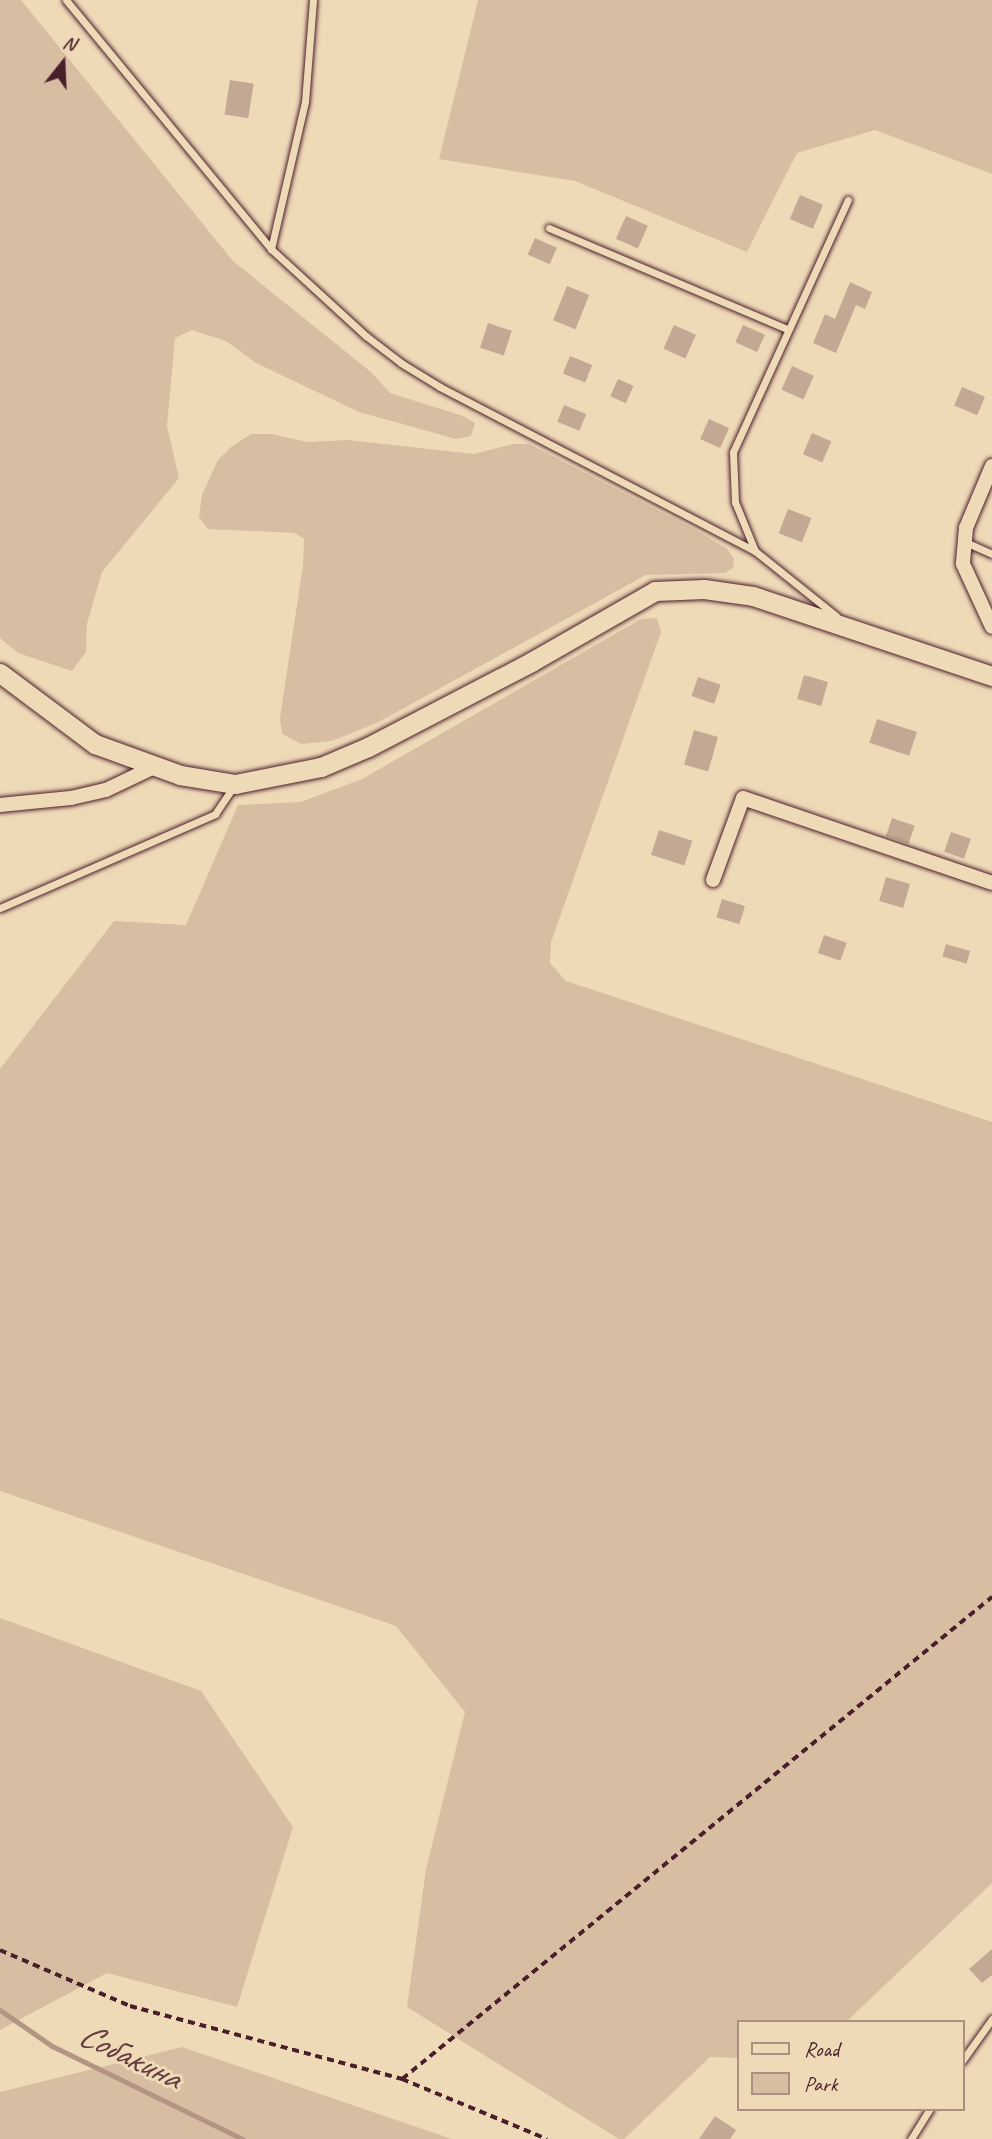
<!DOCTYPE html>
<meta charset="utf-8">
<style>
body{margin:0}
#map{position:relative;width:992px;height:2139px;overflow:hidden;background:#efdab8;font-family:Caveat,sans-serif}
div>[style]{position:absolute}
.green>*{inset:0;background:#d7bea3}
.stream>*{height:5px;margin:-2.5px;padding:0 2.5px;transform-origin:2.5px;border-radius:2.5px;background:#b39584}
.building>*{inset:0;background:#c3a993;transform-origin:0 0}
.path>*{height:3.5px;margin-top:-1.75px;transform-origin:0;background:repeating-linear-gradient(90deg,#4a1f2b 0 7px,transparent 0 12px)}
.roads{filter:drop-shadow(0 0 2px #4a1f2b) drop-shadow(0 0 2px #4a1f2b)}
.lane>*{height:7px;margin:-3.5px;padding:0 3.5px;transform-origin:3.5px;border-radius:3.5px;background:#efdab8}
.street>*{height:14px;margin:-7px;padding:0 7px;transform-origin:7px;border-radius:7px;background:#efdab8}
.secondary>*{height:19px;margin:-9.5px;padding:0 9.5px;transform-origin:9.5px;border-radius:9.5px;background:#efdab8}
span{translate:-50% -50%;white-space:nowrap;text-align:center;line-height:1.15;-webkit-text-stroke:6px #efdab8;paint-order:stroke}
.water-label{font-size:35px;color:#643c41;font-style:italic}
.legend{position:absolute;left:737px;top:2020px;width:228px;height:91px;box-sizing:border-box;background:#efdab8;border:2px solid #ad8f80;margin:0;padding:9px 12px;list-style:none;font-size:21px;color:#4a1f2b}
.legend li{display:flex;align-items:center;gap:14px;height:35px}
.legend b{width:35px;border:2px solid #ad8f80}
.north{position:absolute;left:28px;top:28px;width:70px;height:70px;-webkit-text-stroke:5px #efdab8;paint-order:stroke;rotate:18deg;font-size:19px;font-weight:700;line-height:28px;text-align:center;color:#4a1f2b}
.north::after{content:'';display:block;margin:auto;width:24px;height:32px;background:#4a1f2b;clip-path:polygon(50% 0,100% 100%,50% 72%,0 100%)}
</style>
<div id="map">
<div class="green">
<div style="clip-path:polygon(0 0,21px 0,233px 261px,371px 372px,390px 393px,463px 416px,475px 423px,471px 436px,456px 439px,359px 412px,256px 363px,226px 341px,192px 330px,175px 338px,167px 426px,179px 478px,102px 572px,87px 624px,86px 652px,72px 671px,18px 653px,0 638px)"></div>
<div style="clip-path:polygon(478px 0,992px 0,992px 174px,875px 130px,797px 153px,747px 252px,575px 181px,439px 159px)"></div>
<div style="clip-path:polygon(251px 434px,272px 434px,307px 442px,348px 440px,474px 454px,513px 444px,529px 444px,696px 530px,727px 549px,734px 559px,733px 568px,725px 573px,646px 575px,377px 723px,332px 741px,301px 744px,282px 734px,280px 718px,303px 565px,304px 539px,295px 533px,208px 529px,199px 517px,202px 495px,218px 460px,231px 447px)"></div>
<div style="clip-path:polygon(657px 618px,661px 632px,551px 942px,550px 963px,566px 981px,992px 1122px,992px 1883px,846px 2022px,738px 2022px,738px 2058px,710px 2057px,624px 2139px,619px 2139px,407px 2007px,426px 1869px,465px 1712px,396px 1626px,0 1491px,0 1069px,114px 921px,186px 925px,238px 805px,301px 802px,362px 779px,641px 619px)"></div>
<div style="clip-path:polygon(0 1618px,201px 1691px,293px 1827px,237px 2007px,107px 1973px,0 2030px)"></div>
<div style="clip-path:polygon(182px 2047px,452px 2139px,0 2139px,0 2092px)"></div>
</div>
<div class="stream">
<div style="left:0;top:2010px;width:63px;rotate:34.7deg"></div>
<div style="left:52px;top:2046px;width:212px;rotate:26deg"></div>
</div>
<div class="building">
<div style="left:230px;top:80px;width:24px;height:35px;rotate:9deg"></div>
<div style="left:800px;top:195px;width:25px;height:26px;rotate:23deg"></div>
<div style="left:626px;top:216px;width:24px;height:25px;rotate:24deg"></div>
<div style="left:535px;top:238px;width:24px;height:18px;rotate:24deg"></div>
<div style="clip-path:polygon(850px 282px,872px 292px,865px 309px,856px 305px,836px 353px,813px 343px,825px 314px,835px 319px)"></div>
<div style="left:567px;top:286px;width:24px;height:37px;rotate:22deg"></div>
<div style="left:488px;top:323px;width:25px;height:26px;rotate:18deg"></div>
<div style="left:674px;top:325px;width:24px;height:26px;rotate:24deg"></div>
<div style="left:743px;top:325px;width:24px;height:19px;rotate:24deg"></div>
<div style="left:570px;top:356px;width:24px;height:19px;rotate:22deg"></div>
<div style="left:792px;top:366px;width:24px;height:26px;rotate:24deg"></div>
<div style="left:618px;top:379px;width:17px;height:19px;rotate:24deg"></div>
<div style="left:962px;top:387px;width:25px;height:20px;rotate:23deg"></div>
<div style="left:564px;top:405px;width:24px;height:18px;rotate:22deg"></div>
<div style="left:709px;top:419px;width:22px;height:22px;rotate:24deg"></div>
<div style="left:812px;top:433px;width:21px;height:23px;rotate:23deg"></div>
<div style="left:788px;top:509px;width:25px;height:26px;rotate:21deg"></div>
<div style="left:804px;top:675px;width:25px;height:25px;rotate:16deg"></div>
<div style="left:698px;top:677px;width:24px;height:20px;rotate:19deg"></div>
<div style="left:877px;top:719px;width:42px;height:25px;rotate:18deg"></div>
<div style="left:694px;top:730px;width:25px;height:36px;rotate:16deg"></div>
<div style="left:892px;top:818px;width:24px;height:19px;rotate:19deg"></div>
<div style="left:659px;top:830px;width:35px;height:26px;rotate:18deg"></div>
<div style="left:951px;top:832px;width:21px;height:21px;rotate:19deg"></div>
<div style="left:886px;top:877px;width:25px;height:25px;rotate:16deg"></div>
<div style="left:722px;top:899px;width:24px;height:19px;rotate:17deg"></div>
<div style="left:824px;top:935px;width:24px;height:19px;rotate:19deg"></div>
<div style="left:946px;top:944px;width:25px;height:13px;rotate:16deg"></div>
<div style="clip-path:polygon(992px 1949px,992px 1975px,982px 1983px,969px 1969px)"></div>
<div style="clip-path:polygon(715px 2116px,736px 2130px,730px 2139px,699px 2139px)"></div>
</div>
<div class="path">
<div style="left:0;top:1950px;width:142px;rotate:23.3deg"></div>
<div style="left:130px;top:2006px;width:282px;rotate:15deg"></div>
<div style="left:402px;top:2079px;width:762px;rotate:-39.25deg"></div>
<div style="left:402px;top:2079px;width:157px;rotate:22.5deg"></div>
</div>
<div class="roads">
<div class="lane">
<div style="left:66px;top:0;width:323px;rotate:50.5deg"></div>
<div style="left:271px;top:249px;width:129px;rotate:42.5deg"></div>
<div style="left:366px;top:336px;width:44px;rotate:37.6deg"></div>
<div style="left:401px;top:363px;width:46px;rotate:31.6deg"></div>
<div style="left:440px;top:387px;width:355px;rotate:27.5deg"></div>
<div style="left:755px;top:551px;width:104px;rotate:38.7deg"></div>
<div style="left:549px;top:228px;width:259px;rotate:23deg"></div>
<div style="left:271px;top:249px;width:151px;rotate:-77deg"></div>
<div style="left:305px;top:102px;width:102px;rotate:-85.5deg"></div>
<div style="left:963px;top:541px;width:32px;rotate:24deg"></div>
<div style="left:755px;top:551px;width:53px;rotate:-112.2deg"></div>
<div style="left:735px;top:502px;width:50px;rotate:-92.3deg"></div>
<div style="left:733px;top:452px;width:277px;rotate:-65.5deg"></div>
<div style="left:0;top:908px;width:235px;rotate:-23.6deg"></div>
<div style="left:215px;top:814px;width:34px;rotate:-56deg"></div>
<div style="left:962px;top:2061px;width:52px;rotate:-54.5deg"></div>
<div style="left:911px;top:2139px;width:36px;rotate:-58deg"></div>
</div>
<div class="street">
<div style="left:992px;top:466px;width:67px;rotate:112.8deg"></div>
<div style="left:966px;top:528px;width:36px;rotate:95deg"></div>
<div style="left:963px;top:564px;width:69px;rotate:65.3deg"></div>
<div style="left:0;top:805px;width:71px;rotate:-5.6deg"></div>
<div style="left:71px;top:798px;width:36px;rotate:-13deg"></div>
<div style="left:106px;top:790px;width:53px;rotate:-25.6deg"></div>
<div style="left:713px;top:880px;width:87px;rotate:-69.9deg"></div>
<div style="left:743px;top:798px;width:263px;rotate:18.8deg"></div>
</div>
<div class="secondary">
<div style="left:0;top:673px;width:119px;rotate:36.8deg"></div>
<div style="left:95px;top:744px;width:90px;rotate:20deg"></div>
<div style="left:180px;top:775px;width:56px;rotate:9.3deg"></div>
<div style="left:235px;top:784px;width:88px;rotate:-11.2deg"></div>
<div style="left:321px;top:767px;width:51px;rotate:-23.1deg"></div>
<div style="left:368px;top:747px;width:184px;rotate:-27.5deg"></div>
<div style="left:531px;top:662px;width:143px;rotate:-29.8deg"></div>
<div style="left:655px;top:591px;width:49px;rotate:-2.3deg"></div>
<div style="left:704px;top:589px;width:49px;rotate:8.1deg"></div>
<div style="left:753px;top:596px;width:252px;rotate:18.5deg"></div>
</div>
</div>
<div class="water-label">
<span style="left:130px;top:2056px;rotate:26deg">Собакина</span>
</div>
<ul class="legend">
<li><b style="height:9px;background:#efdab8"></b>Road</li>
<li><b style="height:19px;background:#d7bea3"></b>Park</li>
</ul>
<div class="north">N</div>
</div>
